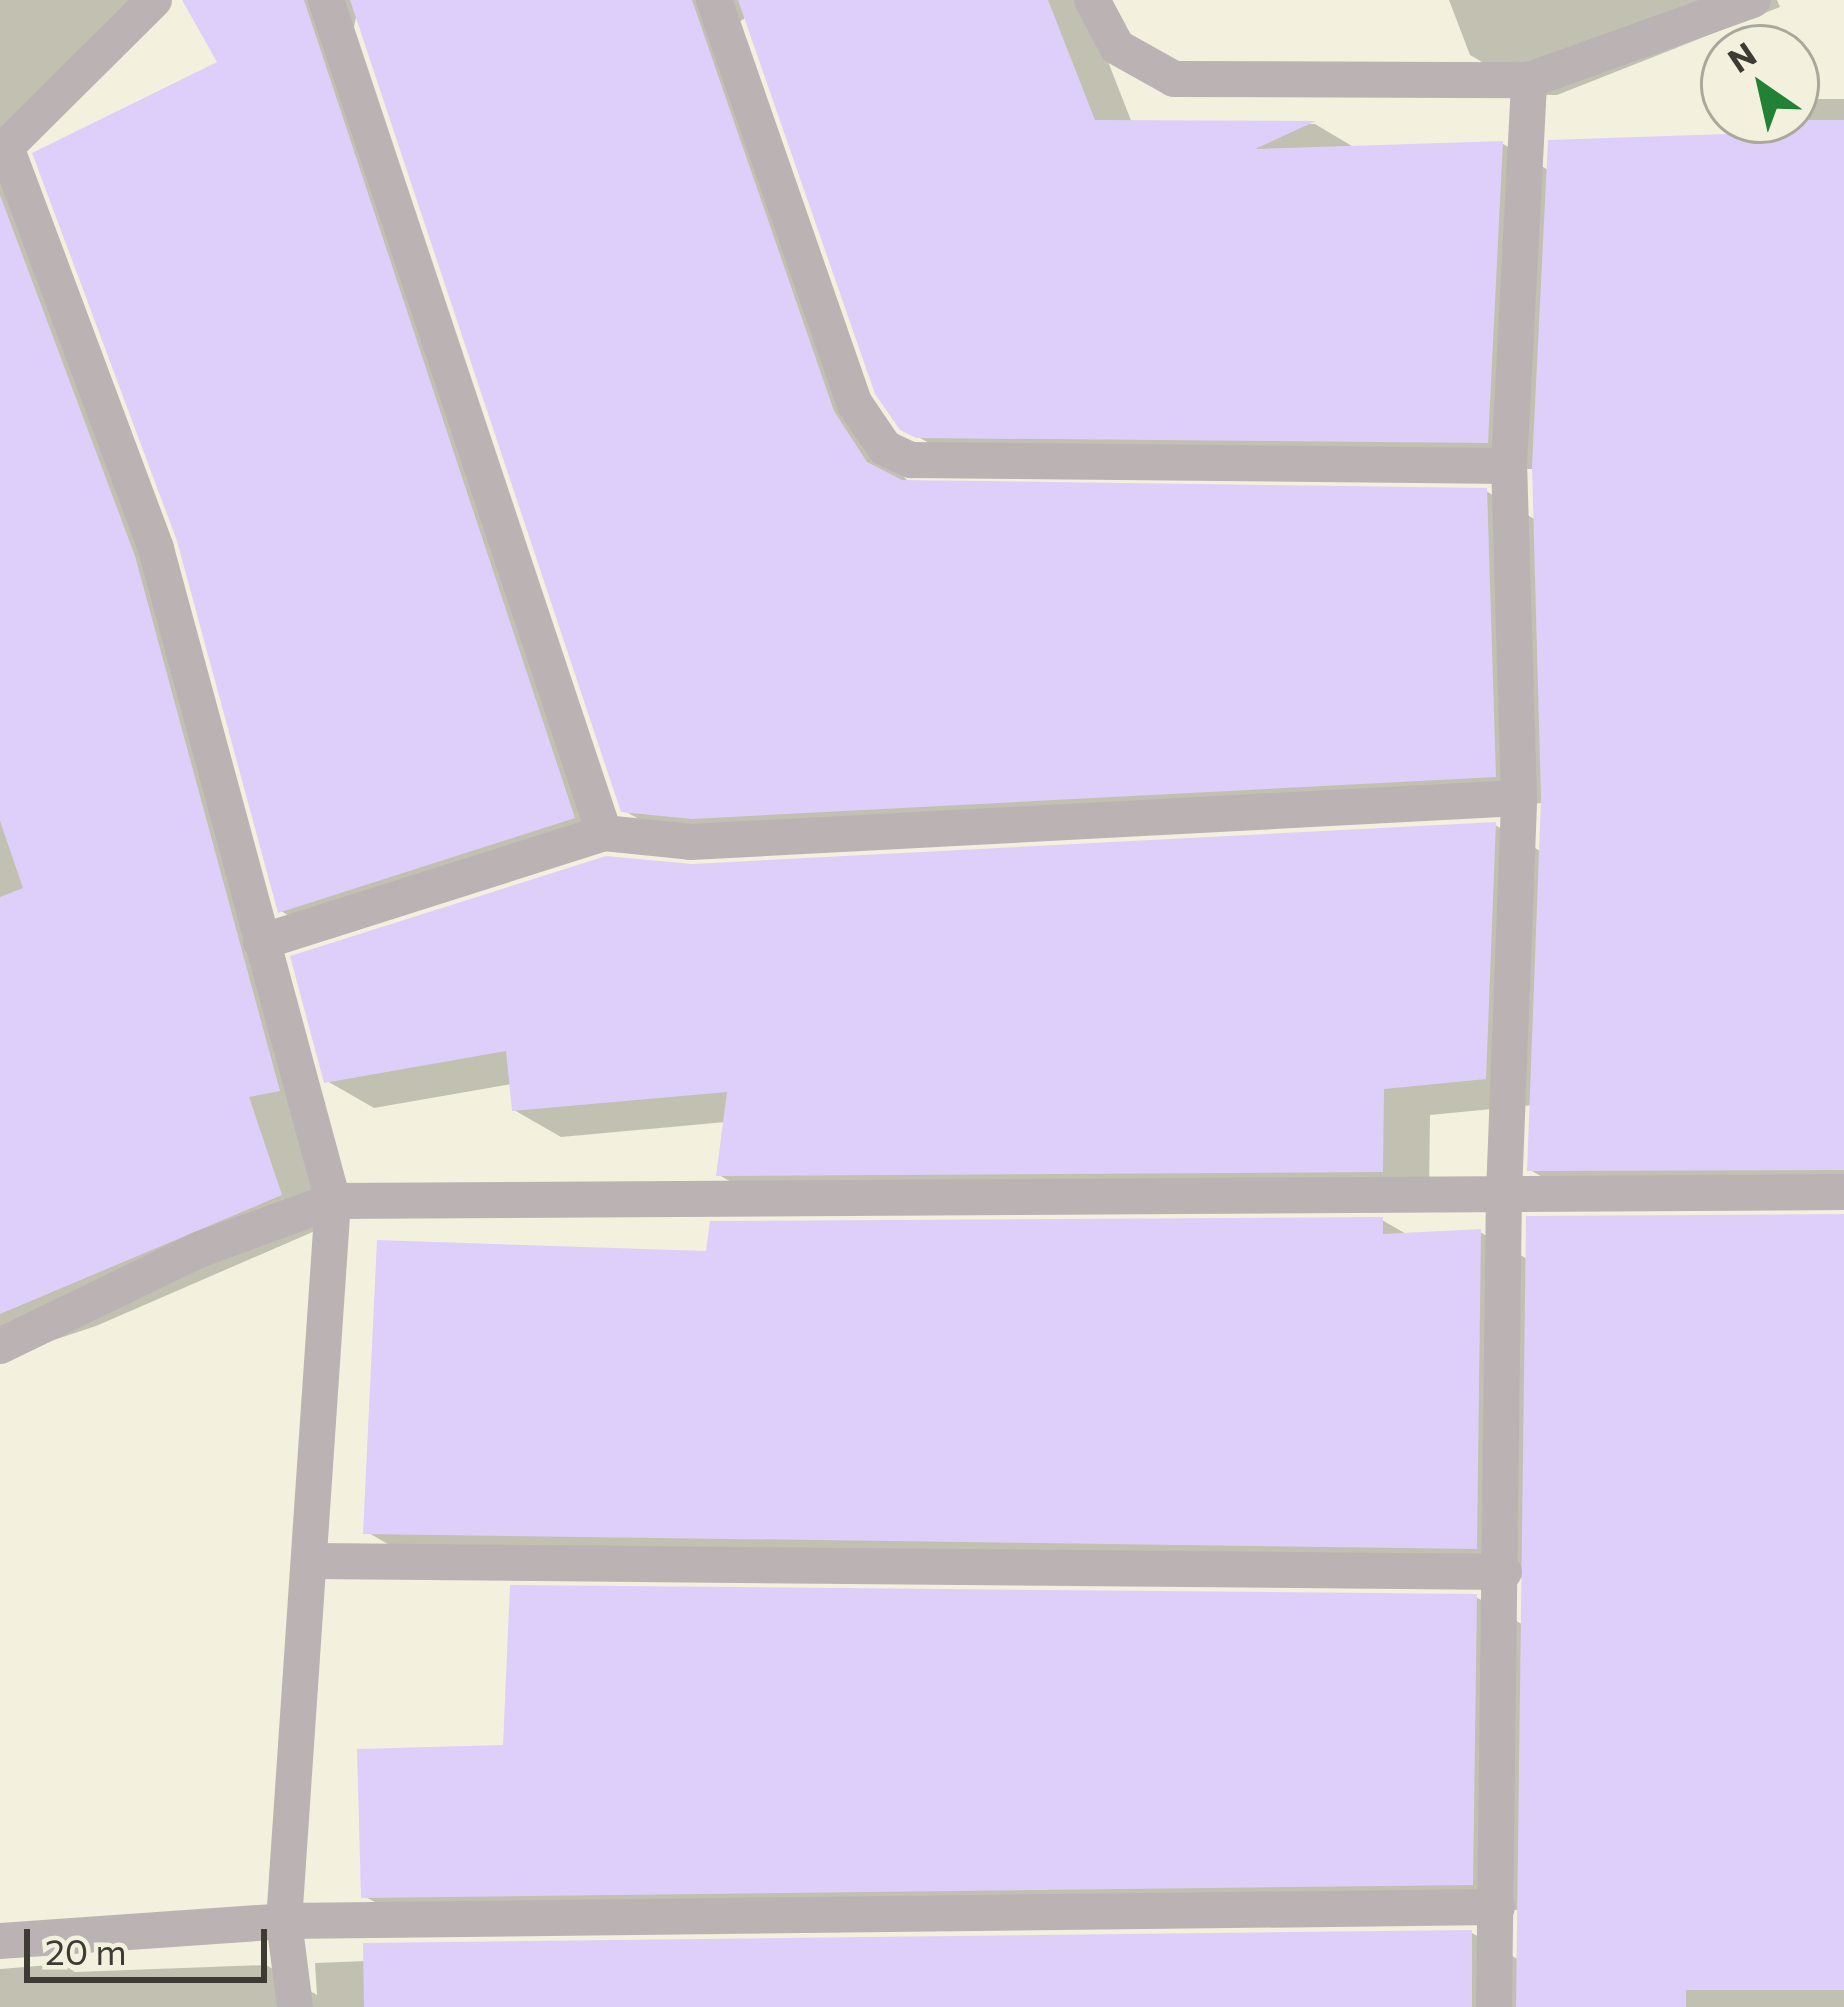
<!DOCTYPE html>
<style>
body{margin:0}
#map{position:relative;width:1844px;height:2007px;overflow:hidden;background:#f3f1de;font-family:Commissioner,sans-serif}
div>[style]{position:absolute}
.shadow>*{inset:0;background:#0003}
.building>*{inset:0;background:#decffa}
.street>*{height:36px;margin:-18px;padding:0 18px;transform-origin:18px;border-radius:18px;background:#bbb2b4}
span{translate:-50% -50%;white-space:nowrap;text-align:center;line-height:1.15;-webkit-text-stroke:9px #f3f1de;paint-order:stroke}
.north{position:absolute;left:1700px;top:24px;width:120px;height:120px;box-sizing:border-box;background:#f3f1de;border:3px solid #aaa89a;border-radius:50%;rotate:326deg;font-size:33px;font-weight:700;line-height:48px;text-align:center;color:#3d3b34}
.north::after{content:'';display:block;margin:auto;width:42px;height:54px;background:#218134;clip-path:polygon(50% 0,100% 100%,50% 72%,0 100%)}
.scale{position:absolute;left:24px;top:1929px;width:243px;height:54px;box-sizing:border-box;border:6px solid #3d3b34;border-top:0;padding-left:15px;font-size:36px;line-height:42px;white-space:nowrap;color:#3d3b34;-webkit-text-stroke:9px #f3f1de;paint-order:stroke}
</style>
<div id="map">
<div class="shadow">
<div style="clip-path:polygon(0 0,167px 0,0 154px)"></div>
<div style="clip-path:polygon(evenodd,185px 0,1084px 0,1132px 123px,1315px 124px,1357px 149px,1503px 144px,1550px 171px,1730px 137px,1730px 120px,1796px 120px,1796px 99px,1844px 99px,1844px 1197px,1580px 1198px,1530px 1170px,1533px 1105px,1430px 1115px,1429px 1198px,766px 1202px,719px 1175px,726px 1122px,561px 1137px,514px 1110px,512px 1084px,374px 1108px,327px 1081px,692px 867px,1495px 825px,1542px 852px,1544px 803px,742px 845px,672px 838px,623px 810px,357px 13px,352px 36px,622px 845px,329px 939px,281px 911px,221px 63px,185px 0,747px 17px,902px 428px,967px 464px,1535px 469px,1536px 520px,1486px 491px,910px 485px,881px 442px,739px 22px,747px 17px)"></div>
<div style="clip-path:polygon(1449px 0,1777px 0,1780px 7px,1557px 95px,1538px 95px,1470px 55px)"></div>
<div style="clip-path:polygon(0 182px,39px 204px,331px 1224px,96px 1326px,0 1358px)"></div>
<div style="clip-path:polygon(1844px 1217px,1844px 2007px,0 2007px,0 1969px,62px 1964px,75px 1972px,266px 1965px,317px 1995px,315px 1963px,366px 1961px,1472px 1933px,1521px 1961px,1522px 1910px,412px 1923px,364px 1896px,506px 1748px,1476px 1597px,1525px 1626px,1526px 1578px,419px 1562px,367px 1532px,709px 1254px,1382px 1220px,1408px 1235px,1480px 1232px,1529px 1260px)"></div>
</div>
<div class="building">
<div style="clip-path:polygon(182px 0,304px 0,575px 818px,278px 913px,177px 541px,32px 153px,217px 62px)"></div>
<div style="clip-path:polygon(350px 0,692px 0,834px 411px,867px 462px,902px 480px,1487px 488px,1496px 777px,692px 819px,621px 812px)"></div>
<div style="clip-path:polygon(738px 0,1048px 0,1095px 120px,1316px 121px,1255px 149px,1503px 141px,1488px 443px,916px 438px,900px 430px,875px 394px)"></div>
<div style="clip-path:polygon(1727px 120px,1844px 120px,1844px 1170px,1527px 1171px,1541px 799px,1532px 466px,1548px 140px,1727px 134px)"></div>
<div style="clip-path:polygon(0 195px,135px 556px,280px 1091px,249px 1097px,282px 1195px,0 1314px,0 897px,23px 888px,0 821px)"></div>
<div style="clip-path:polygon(1496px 822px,1486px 1079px,1384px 1089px,1383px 1172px,716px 1176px,727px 1092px,512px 1111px,506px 1051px,324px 1083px,290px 956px,606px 856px,692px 864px)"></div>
<div style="clip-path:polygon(1844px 1214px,1844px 1990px,1686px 1990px,1686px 2007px,1516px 2007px,1526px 1216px)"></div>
<div style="clip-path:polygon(1383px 1217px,1383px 1234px,1481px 1229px,1477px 1549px,363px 1534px,377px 1240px,706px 1251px,710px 1221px)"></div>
<div style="clip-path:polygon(510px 1585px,1477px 1594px,1473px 1885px,361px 1898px,357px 1749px,503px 1745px)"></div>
<div style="clip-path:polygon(1472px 1930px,1472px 2007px,364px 2007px,363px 1943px)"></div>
</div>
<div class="street">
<div style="left:326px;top:0;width:878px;rotate:71.54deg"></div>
<div style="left:604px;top:833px;width:87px;rotate:5.9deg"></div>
<div style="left:691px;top:842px;width:829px;rotate:-3.04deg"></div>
<div style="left:714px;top:0;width:428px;rotate:70.8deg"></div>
<div style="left:855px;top:404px;width:53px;rotate:55.7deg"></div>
<div style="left:885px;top:448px;width:29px;rotate:25deg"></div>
<div style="left:911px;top:460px;width:598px;rotate:0.57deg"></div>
<div style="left:1092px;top:0;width:53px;rotate:62deg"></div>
<div style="left:1117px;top:47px;width:65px;rotate:29.3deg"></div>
<div style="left:1174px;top:79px;width:355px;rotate:0.2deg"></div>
<div style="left:1529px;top:80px;width:238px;rotate:-19.7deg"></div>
<div style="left:6px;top:147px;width:429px;rotate:69.5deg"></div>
<div style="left:156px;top:549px;width:676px;rotate:74.81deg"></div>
<div style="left:333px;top:1201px;width:722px;rotate:93.89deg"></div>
<div style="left:284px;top:1921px;width:87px;rotate:82.7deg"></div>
<div style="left:0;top:153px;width:217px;rotate:-44.8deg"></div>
<div style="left:261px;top:942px;width:360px;rotate:-17.6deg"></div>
<div style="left:0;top:1346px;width:223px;rotate:-25.8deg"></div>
<div style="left:201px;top:1249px;width:140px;rotate:-20deg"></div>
<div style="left:333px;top:1201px;width:1511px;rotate:-0.34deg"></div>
<div style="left:313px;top:1561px;width:1191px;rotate:0.53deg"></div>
<div style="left:0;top:1941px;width:285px;rotate:-4deg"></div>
<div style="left:284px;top:1921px;width:1213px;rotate:-0.66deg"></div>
<div style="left:1494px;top:2007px;width:813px;rotate:-89.3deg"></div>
<div style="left:1504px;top:1194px;width:396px;rotate:-87.8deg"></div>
<div style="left:1519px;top:798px;width:332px;rotate:-91.7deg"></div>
<div style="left:1509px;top:466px;width:387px;rotate:-87deg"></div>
</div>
<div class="north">N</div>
<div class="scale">20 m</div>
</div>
